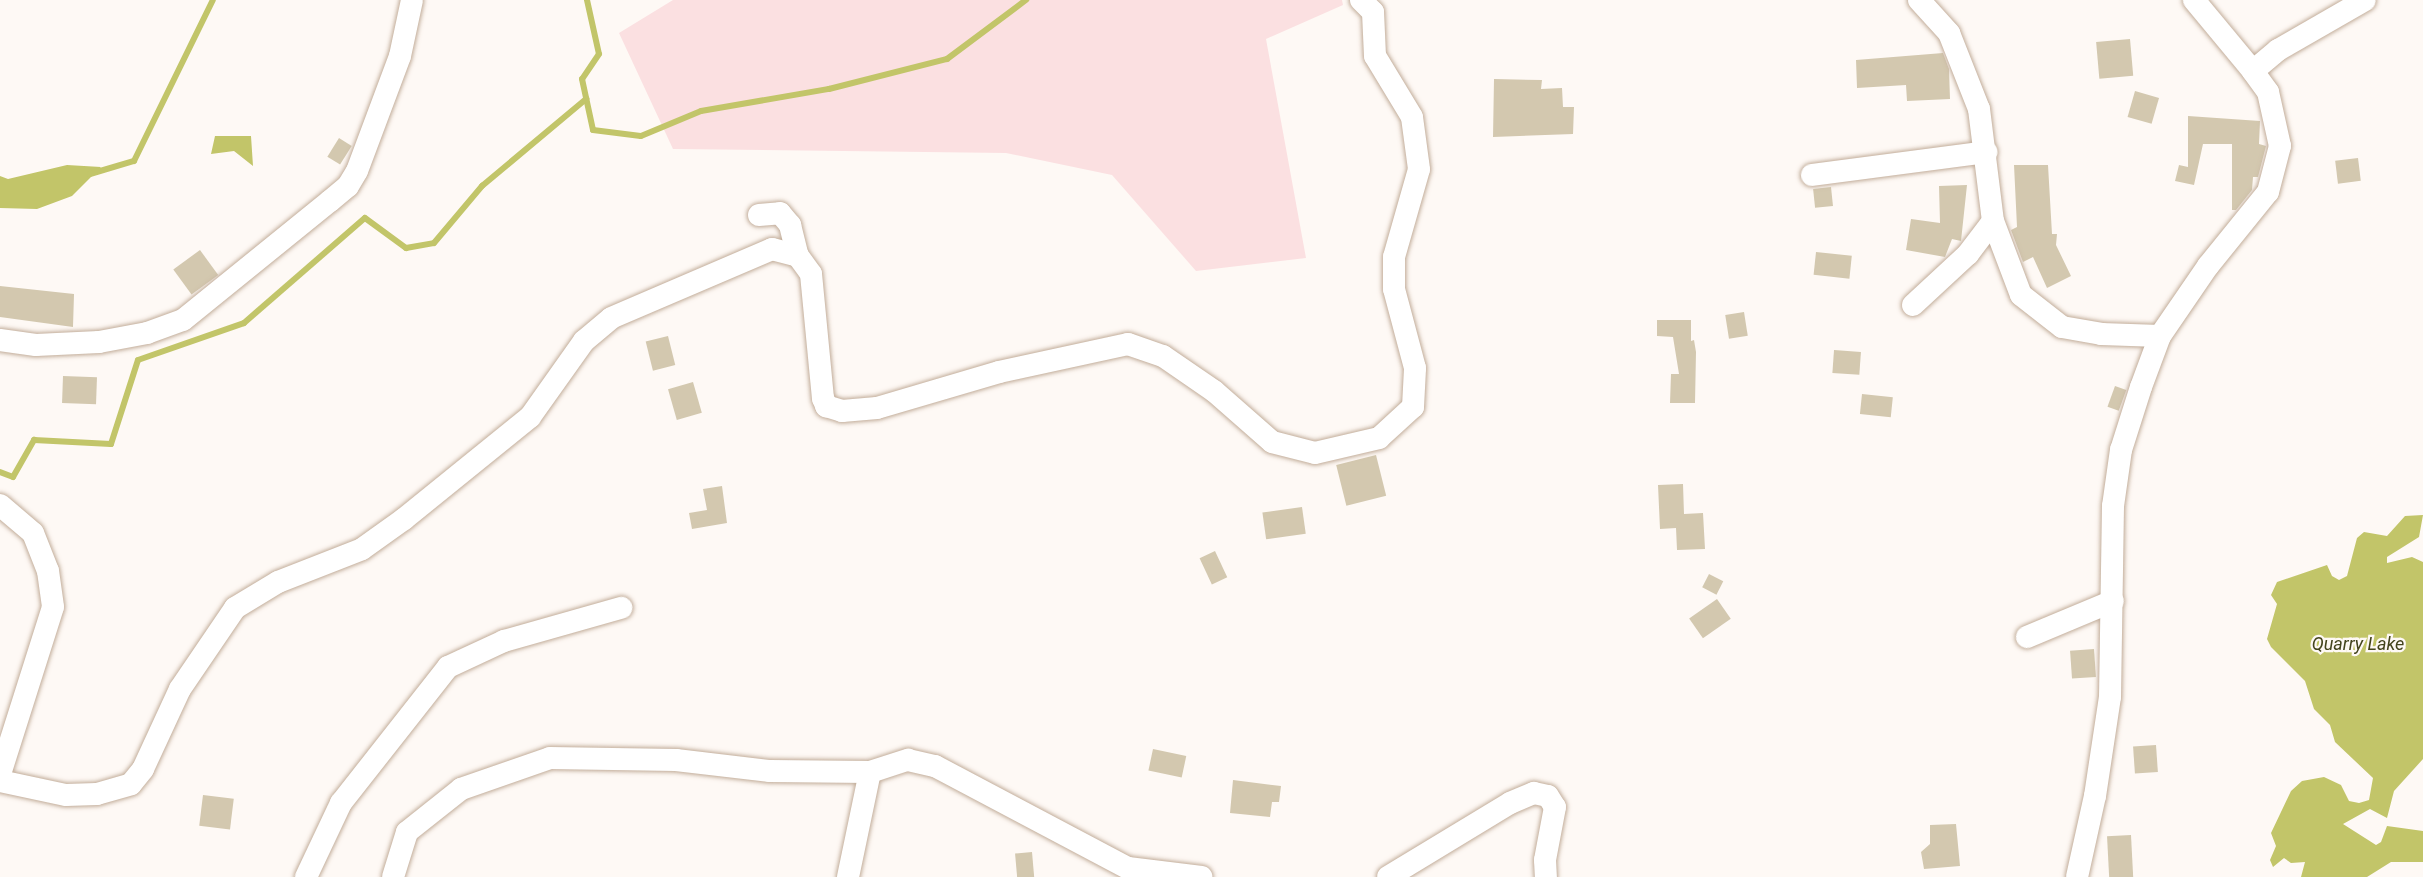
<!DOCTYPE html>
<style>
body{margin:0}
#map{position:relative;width:2423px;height:877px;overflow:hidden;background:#fef9f5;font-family:Roboto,sans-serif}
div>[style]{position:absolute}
.green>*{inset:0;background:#fbe0e1}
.water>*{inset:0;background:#c2c569}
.stream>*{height:6px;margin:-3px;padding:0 3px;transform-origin:3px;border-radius:3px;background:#c2c569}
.building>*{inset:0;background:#d3c8af;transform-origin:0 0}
.roads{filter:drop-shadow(0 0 2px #c2ad9a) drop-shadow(0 0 2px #c2ad9a)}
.street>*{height:22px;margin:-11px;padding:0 11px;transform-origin:11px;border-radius:11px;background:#fff}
span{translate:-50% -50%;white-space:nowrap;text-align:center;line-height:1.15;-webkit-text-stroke:4.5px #fef9f5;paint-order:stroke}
.water-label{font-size:18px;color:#43441d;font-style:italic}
</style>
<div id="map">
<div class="green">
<div style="clip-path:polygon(673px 0,1342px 0,1343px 5px,1266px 39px,1306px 258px,1196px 271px,1112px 175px,1006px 153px,673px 149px,619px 33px)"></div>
</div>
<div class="water">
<div style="clip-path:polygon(215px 136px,251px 136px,253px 166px,234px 151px,211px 154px)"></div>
<div style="clip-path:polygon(67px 165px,101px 167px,72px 196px,37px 209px,0 208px,0 176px,8px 179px)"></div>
<div style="clip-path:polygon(2423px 515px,2419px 537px,2387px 557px,2387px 563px,2412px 557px,2423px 562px,2423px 759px,2394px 791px,2387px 818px,2370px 809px,2343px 824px,2376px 845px,2381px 842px,2387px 826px,2423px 831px,2423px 862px,2391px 862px,2367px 877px,2301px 877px,2305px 862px,2291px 863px,2284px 858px,2273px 867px,2270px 860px,2276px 846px,2271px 833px,2291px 791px,2302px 781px,2324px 777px,2341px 785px,2349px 801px,2359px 803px,2369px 800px,2373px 778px,2335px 742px,2330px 725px,2314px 709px,2305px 681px,2271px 647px,2267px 639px,2277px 604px,2271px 595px,2277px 582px,2327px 565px,2332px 576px,2339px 580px,2347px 576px,2357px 538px,2364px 532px,2387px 536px,2405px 516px)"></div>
</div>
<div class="stream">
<div style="left:587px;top:0;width:55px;rotate:77.5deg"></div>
<div style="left:599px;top:54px;width:30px;rotate:124deg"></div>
<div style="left:582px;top:79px;width:52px;rotate:77.8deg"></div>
<div style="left:593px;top:130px;width:48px;rotate:7.1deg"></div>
<div style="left:641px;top:136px;width:65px;rotate:-22.6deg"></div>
<div style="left:701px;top:111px;width:130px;rotate:-9.8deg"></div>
<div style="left:829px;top:89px;width:122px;rotate:-14.3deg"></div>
<div style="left:947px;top:59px;width:99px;rotate:-36.8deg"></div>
<div style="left:90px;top:174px;width:46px;rotate:-16.5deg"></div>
<div style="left:134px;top:161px;width:179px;rotate:-63.9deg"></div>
<div style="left:0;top:472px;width:14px;rotate:21deg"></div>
<div style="left:13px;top:477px;width:43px;rotate:-60.4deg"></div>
<div style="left:34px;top:440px;width:77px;rotate:3deg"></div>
<div style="left:111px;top:444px;width:88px;rotate:-72.2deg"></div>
<div style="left:138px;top:360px;width:112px;rotate:-19.2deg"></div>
<div style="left:244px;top:323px;width:160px;rotate:-41deg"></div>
<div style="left:365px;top:218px;width:51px;rotate:36.2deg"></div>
<div style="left:406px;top:248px;width:28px;rotate:-10deg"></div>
<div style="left:434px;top:243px;width:75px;rotate:-49.9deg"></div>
<div style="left:482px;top:186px;width:136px;rotate:-39.9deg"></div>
</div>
<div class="building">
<div style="left:2130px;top:39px;width:37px;height:34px;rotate:85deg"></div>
<div style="clip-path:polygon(1943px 53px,1949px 69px,1950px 99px,1907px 101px,1906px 85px,1857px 88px,1856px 60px)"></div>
<div style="clip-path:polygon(1494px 79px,1542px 80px,1541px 89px,1562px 88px,1563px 107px,1574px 107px,1573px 134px,1493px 137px)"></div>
<div style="left:2135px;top:91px;width:25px;height:27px;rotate:16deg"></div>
<div style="clip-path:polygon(2188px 116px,2260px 121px,2259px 144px,2266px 146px,2258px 177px,2253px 177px,2252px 190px,2236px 210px,2232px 210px,2232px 144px,2203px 144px,2194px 185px,2175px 181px,2179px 165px,2188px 167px)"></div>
<div style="left:339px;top:138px;width:15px;height:22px;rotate:32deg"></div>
<div style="left:2358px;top:158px;width:23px;height:23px;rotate:83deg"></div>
<div style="clip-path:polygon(2014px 165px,2048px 165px,2052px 234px,2057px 234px,2056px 245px,2071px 276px,2047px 288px,2033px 257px,2023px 262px,2011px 230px,2017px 227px)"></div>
<div style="clip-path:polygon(1967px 185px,1961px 241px,1952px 239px,1945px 257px,1906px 250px,1911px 219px,1940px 223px,1939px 186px)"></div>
<div style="left:1831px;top:187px;width:19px;height:18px;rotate:84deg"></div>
<div style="left:200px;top:250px;width:31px;height:33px;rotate:54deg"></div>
<div style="left:1816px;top:252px;width:36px;height:23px;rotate:6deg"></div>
<div style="clip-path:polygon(0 286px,74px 294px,73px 327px,0 317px)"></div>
<div style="left:1744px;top:312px;width:24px;height:19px;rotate:81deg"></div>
<div style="clip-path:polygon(1657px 320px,1691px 320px,1691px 341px,1694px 340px,1696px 352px,1695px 403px,1670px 403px,1671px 374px,1679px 374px,1673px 337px,1657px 336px)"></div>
<div style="left:668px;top:336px;width:30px;height:23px;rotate:76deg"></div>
<div style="left:1834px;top:350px;width:27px;height:23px;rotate:4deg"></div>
<div style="left:63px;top:376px;width:34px;height:27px;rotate:2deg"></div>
<div style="left:693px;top:382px;width:32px;height:26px;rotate:74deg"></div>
<div style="left:2115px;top:386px;width:12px;height:22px;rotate:20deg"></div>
<div style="left:1862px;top:394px;width:31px;height:20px;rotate:6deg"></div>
<div style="left:1376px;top:455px;width:42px;height:41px;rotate:76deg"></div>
<div style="clip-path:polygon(1683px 484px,1684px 514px,1703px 513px,1705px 549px,1677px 550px,1676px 528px,1660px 529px,1658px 485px)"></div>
<div style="clip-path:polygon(722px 486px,727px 523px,692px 529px,689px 513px,707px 510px,703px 489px)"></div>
<div style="left:1302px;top:507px;width:27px;height:40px;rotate:82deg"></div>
<div style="left:1215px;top:551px;width:29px;height:17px;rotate:65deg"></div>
<div style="left:1709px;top:574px;width:16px;height:15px;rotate:27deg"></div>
<div style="left:1717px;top:599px;width:24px;height:34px;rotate:55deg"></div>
<div style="left:2094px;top:649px;width:28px;height:24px;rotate:86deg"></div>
<div style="left:2156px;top:745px;width:27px;height:23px;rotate:86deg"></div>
<div style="left:1153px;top:749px;width:34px;height:22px;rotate:12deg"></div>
<div style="clip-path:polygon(1233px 780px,1281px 786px,1279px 802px,1272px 802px,1270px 817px,1230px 813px)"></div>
<div style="left:203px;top:795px;width:31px;height:31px;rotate:7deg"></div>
<div style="clip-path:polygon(1956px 824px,1960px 866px,1924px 869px,1921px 852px,1930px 844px,1930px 825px)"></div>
<div style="left:2131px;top:835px;width:42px;height:24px;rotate:87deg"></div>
<div style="left:1032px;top:852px;width:25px;height:17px;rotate:85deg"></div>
</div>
<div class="roads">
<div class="street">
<div style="left:1919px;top:0;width:45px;rotate:47.7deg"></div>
<div style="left:1949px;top:33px;width:82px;rotate:68.5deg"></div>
<div style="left:1979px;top:109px;width:113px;rotate:82.9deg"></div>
<div style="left:1993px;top:221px;width:79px;rotate:69.3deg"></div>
<div style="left:2021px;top:295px;width:52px;rotate:38deg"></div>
<div style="left:2062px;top:327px;width:40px;rotate:10deg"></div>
<div style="left:2101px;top:334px;width:59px;rotate:1.9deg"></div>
<div style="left:2194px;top:0;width:92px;rotate:50.3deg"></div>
<div style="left:1812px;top:175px;width:176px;rotate:-7.5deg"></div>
<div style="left:759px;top:215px;width:21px;rotate:-5deg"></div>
<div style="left:780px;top:213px;width:16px;rotate:50deg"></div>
<div style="left:790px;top:225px;width:32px;rotate:76deg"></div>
<div style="left:1913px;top:305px;width:75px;rotate:-42.8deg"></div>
<div style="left:1968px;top:254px;width:41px;rotate:-52.9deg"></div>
<div style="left:0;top:340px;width:36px;rotate:8deg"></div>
<div style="left:36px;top:345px;width:63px;rotate:-2.7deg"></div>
<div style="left:99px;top:342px;width:49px;rotate:-10.6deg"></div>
<div style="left:147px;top:333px;width:38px;rotate:-20deg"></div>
<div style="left:183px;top:320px;width:189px;rotate:-39deg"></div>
<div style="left:330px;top:201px;width:23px;rotate:-40deg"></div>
<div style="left:348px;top:186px;width:17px;rotate:-59deg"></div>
<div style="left:357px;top:171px;width:123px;rotate:-69.5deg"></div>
<div style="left:400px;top:56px;width:57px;rotate:-77.9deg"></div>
<div style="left:0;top:505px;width:43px;rotate:40.3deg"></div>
<div style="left:33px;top:533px;width:41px;rotate:68.5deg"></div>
<div style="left:48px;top:571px;width:36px;rotate:82deg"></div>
<div style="left:53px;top:607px;width:175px;rotate:107.6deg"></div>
<div style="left:2027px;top:637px;width:93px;rotate:-22.7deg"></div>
<div style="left:0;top:781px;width:67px;rotate:12deg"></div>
<div style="left:66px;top:795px;width:31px;rotate:-2deg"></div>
<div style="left:97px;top:794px;width:35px;rotate:-16deg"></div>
<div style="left:131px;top:784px;width:19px;rotate:-51deg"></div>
<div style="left:143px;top:769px;width:88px;rotate:-65.2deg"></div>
<div style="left:180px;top:689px;width:98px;rotate:-55.8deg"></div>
<div style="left:235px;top:608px;width:50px;rotate:-31.2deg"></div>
<div style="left:278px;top:582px;width:90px;rotate:-21.4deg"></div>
<div style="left:362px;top:549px;width:52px;rotate:-35.5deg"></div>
<div style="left:404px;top:519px;width:162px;rotate:-39deg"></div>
<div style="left:530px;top:417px;width:93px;rotate:-54.6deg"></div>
<div style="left:584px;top:341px;width:35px;rotate:-40deg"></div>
<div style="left:611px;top:318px;width:175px;rotate:-23.2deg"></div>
<div style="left:772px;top:249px;width:27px;rotate:15deg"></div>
<div style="left:798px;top:256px;width:22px;rotate:54deg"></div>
<div style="left:811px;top:274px;width:125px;rotate:84.5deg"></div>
<div style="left:823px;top:398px;width:9px;rotate:69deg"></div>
<div style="left:826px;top:406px;width:17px;rotate:17deg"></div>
<div style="left:842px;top:411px;width:35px;rotate:-5deg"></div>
<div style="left:877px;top:408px;width:127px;rotate:-16.4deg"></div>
<div style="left:999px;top:372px;width:132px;rotate:-12.2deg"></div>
<div style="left:1128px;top:344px;width:37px;rotate:19deg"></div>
<div style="left:1163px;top:356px;width:62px;rotate:34.5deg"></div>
<div style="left:1214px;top:391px;width:77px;rotate:41.3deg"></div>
<div style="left:1272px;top:442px;width:44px;rotate:14.3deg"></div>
<div style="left:1315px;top:453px;width:66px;rotate:-13.2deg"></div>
<div style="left:1379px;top:438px;width:46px;rotate:-42.4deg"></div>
<div style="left:1413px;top:407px;width:39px;rotate:-87deg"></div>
<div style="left:1415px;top:368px;width:82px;rotate:-104.9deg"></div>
<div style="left:1394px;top:289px;width:32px;rotate:-90deg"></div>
<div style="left:1394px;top:257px;width:91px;rotate:-74.1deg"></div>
<div style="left:1419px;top:169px;width:52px;rotate:-97.7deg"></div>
<div style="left:1412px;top:117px;width:71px;rotate:-121.2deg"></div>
<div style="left:1375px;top:56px;width:44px;rotate:-92.6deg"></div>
<div style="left:1373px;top:12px;width:17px;rotate:-135deg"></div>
<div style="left:306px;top:877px;width:82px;rotate:-64.7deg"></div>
<div style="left:341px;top:803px;width:173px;rotate:-51.8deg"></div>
<div style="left:448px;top:667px;width:62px;rotate:-24.9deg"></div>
<div style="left:504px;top:641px;width:122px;rotate:-15.8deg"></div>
<div style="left:393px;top:877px;width:47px;rotate:-72.7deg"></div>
<div style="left:407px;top:832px;width:69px;rotate:-38.5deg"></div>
<div style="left:461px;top:789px;width:94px;rotate:-19.2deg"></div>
<div style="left:550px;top:758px;width:126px;rotate:0.9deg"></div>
<div style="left:676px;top:760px;width:95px;rotate:6.7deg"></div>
<div style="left:770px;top:771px;width:100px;rotate:0.6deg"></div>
<div style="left:870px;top:772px;width:40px;rotate:-18deg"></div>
<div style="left:908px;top:760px;width:28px;rotate:13deg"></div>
<div style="left:935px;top:766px;width:218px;rotate:27.9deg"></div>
<div style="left:1128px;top:868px;width:74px;rotate:7deg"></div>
<div style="left:848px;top:877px;width:107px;rotate:-78.2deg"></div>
<div style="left:1388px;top:877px;width:143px;rotate:-31.2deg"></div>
<div style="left:1510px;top:803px;width:26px;rotate:-23deg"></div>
<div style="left:1534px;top:793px;width:14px;rotate:12deg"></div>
<div style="left:1548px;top:796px;width:13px;rotate:58deg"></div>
<div style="left:1555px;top:807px;width:54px;rotate:100.7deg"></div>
<div style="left:1545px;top:860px;width:17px;rotate:87deg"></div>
<div style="left:2077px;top:877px;width:83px;rotate:-77.5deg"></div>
<div style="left:2095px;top:796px;width:100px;rotate:-81.4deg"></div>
<div style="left:2110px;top:697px;width:191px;rotate:-89.1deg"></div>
<div style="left:2113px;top:506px;width:57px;rotate:-81.9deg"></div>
<div style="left:2121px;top:450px;width:66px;rotate:-72.4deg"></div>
<div style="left:2141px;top:387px;width:54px;rotate:-69.6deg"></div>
<div style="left:2160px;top:336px;width:85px;rotate:-55.6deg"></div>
<div style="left:2208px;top:266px;width:95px;rotate:-51deg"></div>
<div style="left:2268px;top:192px;width:48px;rotate:-75.4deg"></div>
<div style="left:2280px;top:146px;width:55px;rotate:-102.5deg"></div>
<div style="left:2268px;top:92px;width:26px;rotate:-126deg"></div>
<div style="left:2253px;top:71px;width:33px;rotate:-40deg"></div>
<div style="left:2278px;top:50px;width:100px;rotate:-29.9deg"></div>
</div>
</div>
<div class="water-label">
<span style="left:2358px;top:644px">Quarry Lake</span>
</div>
</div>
